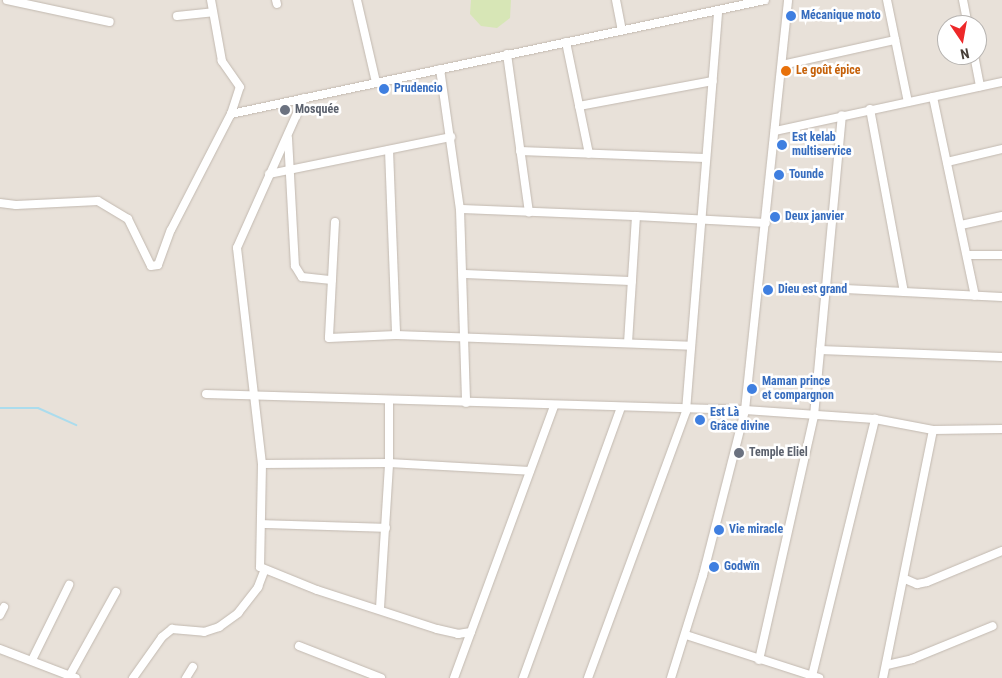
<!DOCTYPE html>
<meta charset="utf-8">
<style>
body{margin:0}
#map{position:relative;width:1002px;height:678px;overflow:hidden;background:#f4f0ea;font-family:"Roboto Condensed",sans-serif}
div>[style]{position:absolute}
.residential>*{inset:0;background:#e8e1d9}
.green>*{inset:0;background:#d7e6b6}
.stream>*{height:2px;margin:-1px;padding:0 1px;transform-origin:1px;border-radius:1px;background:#abdced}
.roads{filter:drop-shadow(0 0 1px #c2b9b0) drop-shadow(0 0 1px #c2b9b0)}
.minor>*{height:8px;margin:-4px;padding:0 4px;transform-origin:4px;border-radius:4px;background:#fff}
.dots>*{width:14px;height:14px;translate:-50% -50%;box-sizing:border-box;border:2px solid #fff;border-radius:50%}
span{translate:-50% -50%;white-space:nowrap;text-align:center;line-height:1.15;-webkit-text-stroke:5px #fff;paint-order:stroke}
.shop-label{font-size:12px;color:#366cbe;font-weight:700}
.left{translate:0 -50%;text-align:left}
.food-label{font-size:12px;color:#c56008;font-weight:700}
.worship-label{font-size:12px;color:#5b616d;font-weight:700}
.north{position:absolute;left:937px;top:15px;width:50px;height:50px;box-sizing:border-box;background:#fff;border:1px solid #b6b3b0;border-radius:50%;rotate:168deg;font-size:14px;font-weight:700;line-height:20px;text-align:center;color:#484039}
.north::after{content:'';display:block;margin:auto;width:18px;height:22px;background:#ed2829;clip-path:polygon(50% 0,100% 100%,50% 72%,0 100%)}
</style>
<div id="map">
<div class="residential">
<div style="clip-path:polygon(evenodd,0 0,1002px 0,1002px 678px,0 678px,0 0,947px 25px,977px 25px,977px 55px,947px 55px,947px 25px)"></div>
</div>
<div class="green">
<div style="clip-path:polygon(471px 0,511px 0,510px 18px,497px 28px,481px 26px,470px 14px)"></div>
</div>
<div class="stream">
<div style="left:0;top:408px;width:38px"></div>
<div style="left:38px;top:408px;width:42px;rotate:24.1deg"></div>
</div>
<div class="roads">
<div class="minor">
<div style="left:7px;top:0;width:105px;rotate:12.1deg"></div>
<div style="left:276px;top:0;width:4px;rotate:76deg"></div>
<div style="left:357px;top:0;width:84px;rotate:77deg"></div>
<div style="left:616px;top:0;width:31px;rotate:79deg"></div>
<div style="left:887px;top:0;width:104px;rotate:78.4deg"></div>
<div style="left:963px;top:0;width:25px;rotate:79deg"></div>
<div style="left:177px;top:16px;width:36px;rotate:-6deg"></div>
<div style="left:566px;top:42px;width:114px;rotate:78.4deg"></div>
<div style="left:507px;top:54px;width:160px;rotate:82.1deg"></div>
<div style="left:974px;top:55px;width:32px;rotate:79deg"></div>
<div style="left:782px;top:65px;width:116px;rotate:-12.5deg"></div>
<div style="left:440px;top:69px;width:141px;rotate:81.9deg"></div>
<div style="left:460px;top:209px;width:194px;rotate:88.2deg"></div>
<div style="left:933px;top:97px;width:203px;rotate:78.1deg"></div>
<div style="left:304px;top:98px;width:164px;rotate:114.1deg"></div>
<div style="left:237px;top:248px;width:217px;rotate:83.4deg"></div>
<div style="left:262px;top:464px;width:103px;rotate:91.1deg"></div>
<div style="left:260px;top:567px;width:61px;rotate:22deg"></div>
<div style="left:317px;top:590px;width:126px;rotate:18deg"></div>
<div style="left:437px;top:629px;width:22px;rotate:13deg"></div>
<div style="left:458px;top:634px;width:13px;rotate:-9deg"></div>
<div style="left:579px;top:106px;width:136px;rotate:-10.6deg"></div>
<div style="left:870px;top:109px;width:186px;rotate:79.5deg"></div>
<div style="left:231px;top:114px;width:546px;rotate:-12.05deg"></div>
<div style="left:775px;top:131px;width:232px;rotate:-12.2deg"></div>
<div style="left:288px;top:138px;width:128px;rotate:86.9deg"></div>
<div style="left:295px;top:266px;width:13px;rotate:58deg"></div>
<div style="left:302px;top:277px;width:30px;rotate:6deg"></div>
<div style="left:389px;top:150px;width:185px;rotate:87.8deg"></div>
<div style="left:520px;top:151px;width:185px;rotate:2.2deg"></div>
<div style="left:947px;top:162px;width:57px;rotate:-13.3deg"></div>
<div style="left:269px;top:174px;width:186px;rotate:-11.5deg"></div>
<div style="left:0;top:203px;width:16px;rotate:7deg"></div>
<div style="left:16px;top:205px;width:82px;rotate:-2.8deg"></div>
<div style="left:98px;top:201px;width:35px;rotate:31deg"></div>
<div style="left:128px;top:219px;width:52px;rotate:63.9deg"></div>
<div style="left:151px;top:266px;width:7px;rotate:-8deg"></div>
<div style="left:158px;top:265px;width:37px;rotate:-70deg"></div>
<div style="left:171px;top:230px;width:131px;rotate:-62.7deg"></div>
<div style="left:231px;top:114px;width:28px;rotate:-72deg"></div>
<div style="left:240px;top:87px;width:32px;rotate:-125deg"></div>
<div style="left:222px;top:61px;width:62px;rotate:-100.2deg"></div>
<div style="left:460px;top:209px;width:176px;rotate:2.3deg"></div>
<div style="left:636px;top:216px;width:127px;rotate:93.6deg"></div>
<div style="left:636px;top:216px;width:130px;rotate:3.1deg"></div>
<div style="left:335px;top:222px;width:116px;rotate:93deg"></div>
<div style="left:329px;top:338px;width:67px;rotate:-2.6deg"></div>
<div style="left:396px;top:335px;width:295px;rotate:2.1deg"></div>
<div style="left:961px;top:225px;width:42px;rotate:-12.4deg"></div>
<div style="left:968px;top:255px;width:34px"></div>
<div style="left:463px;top:274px;width:169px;rotate:2.4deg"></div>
<div style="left:826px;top:288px;width:176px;rotate:2.9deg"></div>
<div style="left:820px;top:350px;width:182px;rotate:2.2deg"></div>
<div style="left:206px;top:394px;width:539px;rotate:1.7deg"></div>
<div style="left:745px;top:410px;width:130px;rotate:4deg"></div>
<div style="left:875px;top:419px;width:59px;rotate:10.7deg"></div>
<div style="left:933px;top:430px;width:69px;rotate:-0.8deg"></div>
<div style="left:262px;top:464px;width:127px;rotate:-0.5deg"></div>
<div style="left:389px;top:463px;width:141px;rotate:3.2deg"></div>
<div style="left:262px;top:524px;width:124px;rotate:1.8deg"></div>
<div style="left:905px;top:579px;width:13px;rotate:23deg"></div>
<div style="left:917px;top:584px;width:10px;rotate:-11deg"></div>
<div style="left:927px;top:582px;width:81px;rotate:-22.5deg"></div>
<div style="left:380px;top:608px;width:145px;rotate:-86.4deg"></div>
<div style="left:389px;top:463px;width:63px;rotate:-90deg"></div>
<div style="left:0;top:615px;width:9px;rotate:-63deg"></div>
<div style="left:686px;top:635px;width:140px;rotate:17.9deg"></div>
<div style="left:299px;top:646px;width:88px;rotate:21.3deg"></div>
<div style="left:0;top:649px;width:81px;rotate:20.9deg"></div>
<div style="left:32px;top:660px;width:84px;rotate:-63.7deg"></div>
<div style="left:759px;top:660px;width:250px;rotate:-77.3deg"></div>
<div style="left:814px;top:416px;width:302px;rotate:-84.7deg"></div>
<div style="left:887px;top:665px;width:26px;rotate:-13deg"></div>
<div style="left:912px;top:659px;width:87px;rotate:-22.2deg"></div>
<div style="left:70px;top:675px;width:95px;rotate:-61deg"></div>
<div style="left:812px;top:676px;width:265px;rotate:-76.2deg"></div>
<div style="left:133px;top:678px;width:50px;rotate:-54.7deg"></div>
<div style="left:162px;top:637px;width:13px;rotate:-39deg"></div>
<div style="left:172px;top:629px;width:32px;rotate:5deg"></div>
<div style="left:204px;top:632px;width:16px;rotate:-18deg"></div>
<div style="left:219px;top:627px;width:24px;rotate:-36deg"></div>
<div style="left:238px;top:613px;width:33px;rotate:-52deg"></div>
<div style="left:258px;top:587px;width:17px;rotate:-69deg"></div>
<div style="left:186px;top:678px;width:13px;rotate:-58deg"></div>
<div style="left:454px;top:678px;width:290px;rotate:-69.8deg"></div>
<div style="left:523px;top:678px;width:287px;rotate:-70.1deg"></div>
<div style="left:588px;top:678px;width:284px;rotate:-69.8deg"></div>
<div style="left:686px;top:411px;width:402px;rotate:-85.4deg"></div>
<div style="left:671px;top:678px;width:108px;rotate:-72.7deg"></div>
<div style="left:703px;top:575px;width:170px;rotate:-75.7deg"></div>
<div style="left:745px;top:410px;width:412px;rotate:-84deg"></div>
<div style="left:883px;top:678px;width:253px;rotate:-78.6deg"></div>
</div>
</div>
<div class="dots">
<div style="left:791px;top:16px;background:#3f7fe0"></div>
<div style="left:786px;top:71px;background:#e8710a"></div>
<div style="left:384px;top:89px;background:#3f7fe0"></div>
<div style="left:285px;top:110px;background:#6b7280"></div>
<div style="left:782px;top:145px;background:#3f7fe0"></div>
<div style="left:779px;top:175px;background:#3f7fe0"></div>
<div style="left:775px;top:217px;background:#3f7fe0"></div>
<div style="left:768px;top:290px;background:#3f7fe0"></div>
<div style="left:752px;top:389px;background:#3f7fe0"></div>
<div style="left:700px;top:420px;background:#3f7fe0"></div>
<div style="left:739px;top:453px;background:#6b7280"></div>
<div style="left:719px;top:530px;background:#3f7fe0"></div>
<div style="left:714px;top:567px;background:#3f7fe0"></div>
</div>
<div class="shop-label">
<span class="left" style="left:801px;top:16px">Mécanique moto</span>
<span class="left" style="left:394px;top:89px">Prudencio</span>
<span class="left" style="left:792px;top:145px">Est kelab<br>multiservice</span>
<span class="left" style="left:789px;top:175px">Tounde</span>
<span class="left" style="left:785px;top:217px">Deux janvier</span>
<span class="left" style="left:778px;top:290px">Dieu est grand</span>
<span class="left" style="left:762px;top:389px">Maman prince<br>et compargnon</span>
<span class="left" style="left:710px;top:420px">Est Là<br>Grâce divine</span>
<span class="left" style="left:729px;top:530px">Vie miracle</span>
<span class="left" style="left:724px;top:567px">Godwïn</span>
</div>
<div class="food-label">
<span class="left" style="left:796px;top:71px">Le goût épice</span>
</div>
<div class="worship-label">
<span class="left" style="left:295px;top:110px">Mosquée</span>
<span class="left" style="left:749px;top:453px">Temple Eliel</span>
</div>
<div class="north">N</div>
</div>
